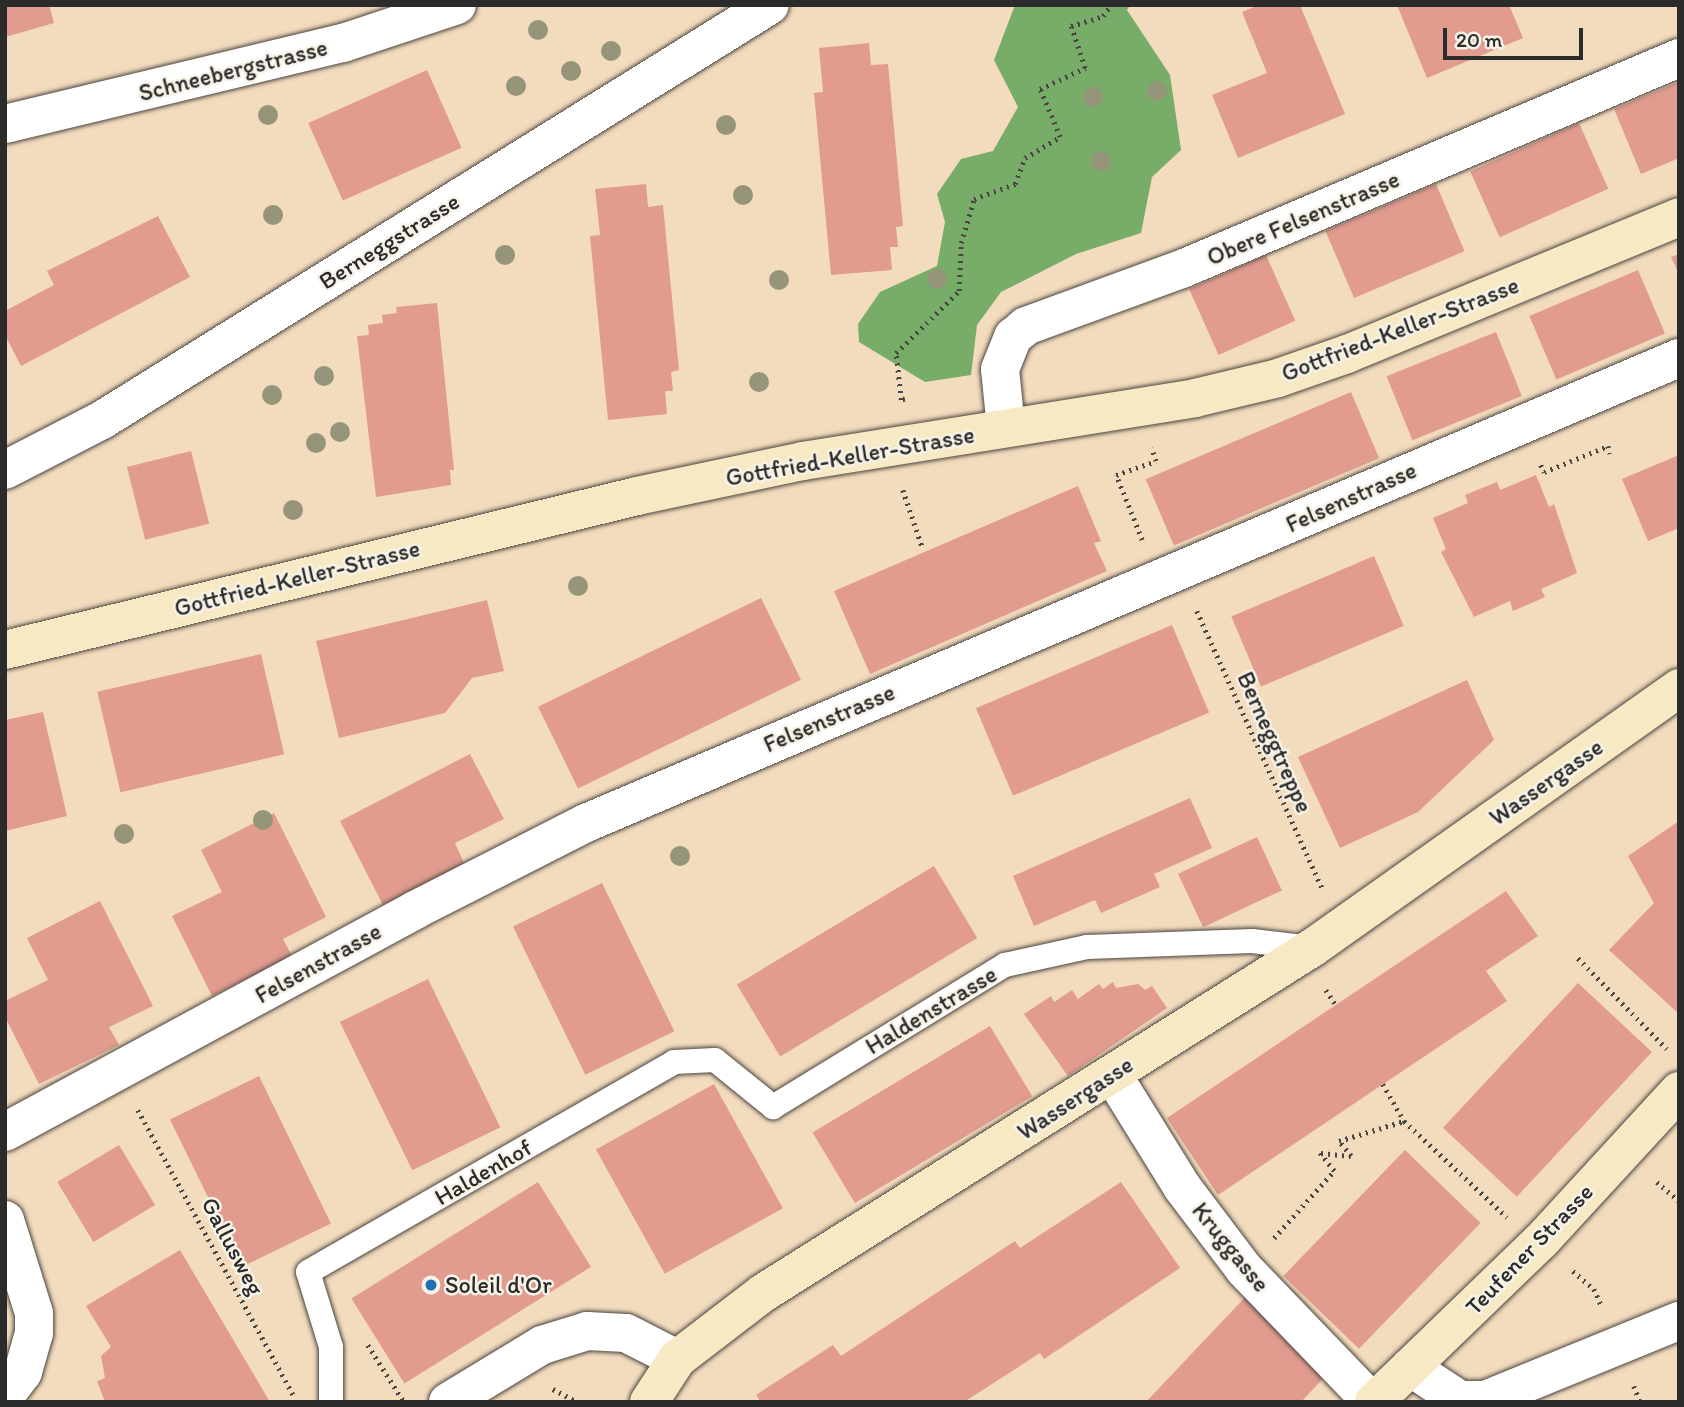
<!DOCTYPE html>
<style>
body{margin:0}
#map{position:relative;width:1684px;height:1407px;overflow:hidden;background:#f3dbbd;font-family:Itim,sans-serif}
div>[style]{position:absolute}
.forest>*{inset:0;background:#77ac69}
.building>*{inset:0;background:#e19b8f;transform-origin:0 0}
.path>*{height:4.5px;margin-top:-2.25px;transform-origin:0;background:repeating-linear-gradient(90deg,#494541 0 2px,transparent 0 7px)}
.roads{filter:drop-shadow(0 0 2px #494541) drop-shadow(0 0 2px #494541)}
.lane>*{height:24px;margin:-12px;padding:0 12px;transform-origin:12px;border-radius:12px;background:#fff}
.street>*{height:38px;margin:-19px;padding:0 19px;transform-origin:19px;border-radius:19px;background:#fff}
.secondary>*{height:38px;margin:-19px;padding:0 19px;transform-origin:19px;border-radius:19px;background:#f7e9c3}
.trees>*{width:20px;height:20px;margin:-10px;border-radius:50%;background:#969479}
.dots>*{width:19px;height:19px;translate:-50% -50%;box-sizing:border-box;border:4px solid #f7f3e8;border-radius:50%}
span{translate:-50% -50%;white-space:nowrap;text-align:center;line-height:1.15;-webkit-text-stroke:5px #f7f3e8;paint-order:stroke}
.street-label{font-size:24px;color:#2b2b2b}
.poi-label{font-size:24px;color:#2b2b2b}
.left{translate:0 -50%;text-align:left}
.frame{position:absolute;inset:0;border:7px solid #2b2b2b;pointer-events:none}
.scale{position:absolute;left:1443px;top:28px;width:140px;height:32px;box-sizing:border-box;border:4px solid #2b2b2b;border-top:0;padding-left:9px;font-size:21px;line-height:24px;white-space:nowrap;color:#2b2b2b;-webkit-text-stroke:5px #f7f3e8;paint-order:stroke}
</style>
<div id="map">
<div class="forest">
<div style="clip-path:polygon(1015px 5px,1130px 5px,1127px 10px,1170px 75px,1181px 150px,1152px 177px,1141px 233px,1076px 254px,1001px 292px,977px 325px,971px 375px,925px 382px,859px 342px,858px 324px,880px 292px,937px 266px,945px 222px,937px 194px,961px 159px,993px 151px,1018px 107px,994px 60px)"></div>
</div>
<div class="building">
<div style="clip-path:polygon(5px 5px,49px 5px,54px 23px,5px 37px)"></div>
<div style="clip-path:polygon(1259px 5px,1300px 5px,1345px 114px,1238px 158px,1212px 95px,1267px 73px,1242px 12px)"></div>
<div style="clip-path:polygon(1397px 5px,1509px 5px,1523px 38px,1427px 78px)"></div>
<div style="clip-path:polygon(869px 43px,871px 65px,888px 64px,903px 226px,896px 227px,898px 247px,890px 247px,892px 270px,831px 275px,814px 93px,823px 92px,819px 48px)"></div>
<div style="left:427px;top:70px;width:85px;height:130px;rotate:66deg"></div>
<div style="clip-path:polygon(1679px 82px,1679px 158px,1641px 174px,1614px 109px)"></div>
<div style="left:1579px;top:123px;width:72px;height:119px;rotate:66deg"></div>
<div style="clip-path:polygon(646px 184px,648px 207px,663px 205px,679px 370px,671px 372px,673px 391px,665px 391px,667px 414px,608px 420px,590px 236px,600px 235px,595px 189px)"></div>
<div style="left:1436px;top:184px;width:73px;height:120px;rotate:67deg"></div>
<div style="clip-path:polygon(158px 216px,190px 277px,21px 366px,5px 335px,5px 311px,54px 285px,47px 271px)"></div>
<div style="clip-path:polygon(1679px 254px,1679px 274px,1671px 257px)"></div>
<div style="left:1266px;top:255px;width:72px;height:84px;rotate:66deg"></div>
<div style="left:1638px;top:270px;width:69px;height:118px;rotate:67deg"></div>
<div style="clip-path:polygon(437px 303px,454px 470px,450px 470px,451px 485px,376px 497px,357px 336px,369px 335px,368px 325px,383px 323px,382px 315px,397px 313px,396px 307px)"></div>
<div style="left:1496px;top:332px;width:69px;height:118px;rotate:68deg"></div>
<div style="left:1351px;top:392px;width:72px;height:223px;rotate:67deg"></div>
<div style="left:191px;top:451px;width:75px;height:66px;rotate:76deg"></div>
<div style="clip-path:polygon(1679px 455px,1679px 528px,1648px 541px,1622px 479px)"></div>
<div style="clip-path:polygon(1536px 475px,1549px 507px,1554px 504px,1577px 573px,1541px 589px,1545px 597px,1513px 611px,1510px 601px,1474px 617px,1441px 552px,1446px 549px,1433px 518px,1468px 503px,1465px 495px,1497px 482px,1500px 490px)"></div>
<div style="clip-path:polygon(1078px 486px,1101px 541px,1094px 543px,1107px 571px,870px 674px,834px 591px)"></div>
<div style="left:1374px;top:556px;width:76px;height:155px;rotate:67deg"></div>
<div style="left:761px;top:598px;width:91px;height:248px;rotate:64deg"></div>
<div style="clip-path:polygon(487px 600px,504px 671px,472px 678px,445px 713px,339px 738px,316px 641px)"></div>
<div style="left:1172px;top:625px;width:95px;height:213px;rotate:67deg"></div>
<div style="left:261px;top:654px;width:103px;height:168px;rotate:77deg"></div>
<div style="clip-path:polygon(1467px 680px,1494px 740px,1418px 812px,1340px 848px,1298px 757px)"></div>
<div style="clip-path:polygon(43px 712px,67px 816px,5px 831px,5px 720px)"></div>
<div style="clip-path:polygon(470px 754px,504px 819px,455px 843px,464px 863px,383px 905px,340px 821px)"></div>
<div style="clip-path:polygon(1190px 798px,1212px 848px,1154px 874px,1160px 887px,1101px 913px,1095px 900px,1034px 926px,1013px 876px)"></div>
<div style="clip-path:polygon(274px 813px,326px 917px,283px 939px,292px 956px,212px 996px,172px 916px,222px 892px,201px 850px)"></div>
<div style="clip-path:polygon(1679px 821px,1679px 1014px,1609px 950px,1654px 903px,1628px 856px)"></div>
<div style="left:1257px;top:837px;width:59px;height:87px;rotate:65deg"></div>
<div style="left:934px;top:866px;width:84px;height:230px;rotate:59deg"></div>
<div style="left:602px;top:883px;width:165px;height:99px;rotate:64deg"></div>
<div style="clip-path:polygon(1506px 891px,1538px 936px,1486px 971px,1507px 1001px,1218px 1195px,1167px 1118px)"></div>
<div style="clip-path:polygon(100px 901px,153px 1006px,109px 1027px,119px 1045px,39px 1084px,5px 1017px,5px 1001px,48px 980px,27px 938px)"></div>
<div style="left:428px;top:979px;width:165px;height:98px;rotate:64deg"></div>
<div style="clip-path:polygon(1113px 982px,1116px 988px,1138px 984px,1145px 990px,1152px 986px,1167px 1008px,1068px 1076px,1024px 1014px,1051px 996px,1054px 1002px,1072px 990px,1078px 999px,1099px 984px,1103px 989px)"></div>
<div style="left:1578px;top:983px;width:101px;height:198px;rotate:43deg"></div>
<div style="left:990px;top:1026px;width:82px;height:207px;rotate:59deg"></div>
<div style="left:259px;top:1076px;width:164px;height:99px;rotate:64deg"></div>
<div style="left:714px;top:1084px;width:142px;height:135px;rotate:61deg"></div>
<div style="left:119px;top:1145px;width:70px;height:72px;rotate:59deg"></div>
<div style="left:1405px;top:1150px;width:105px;height:175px;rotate:44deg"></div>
<div style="left:538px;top:1182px;width:100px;height:220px;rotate:58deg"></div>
<div style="clip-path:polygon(1121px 1182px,1180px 1268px,1044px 1359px,1040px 1353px,964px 1402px,761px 1402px,756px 1395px,833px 1345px,841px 1356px,1015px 1241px,1020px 1248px)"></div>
<div style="clip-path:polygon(180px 1250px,270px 1402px,105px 1402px,97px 1381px,105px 1378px,101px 1356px,111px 1347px,86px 1306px)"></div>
<div style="clip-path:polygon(1251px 1291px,1333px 1368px,1301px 1402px,1146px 1402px)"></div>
</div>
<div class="path">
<div style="left:905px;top:399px;width:4px;rotate:166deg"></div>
<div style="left:901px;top:400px;width:47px;rotate:-96.1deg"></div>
<div style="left:896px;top:353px;width:88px;rotate:-44.5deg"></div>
<div style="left:959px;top:291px;width:48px;rotate:-87.6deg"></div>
<div style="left:961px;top:243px;width:46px;rotate:-73.5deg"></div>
<div style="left:974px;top:199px;width:44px;rotate:-20.1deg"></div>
<div style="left:1015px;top:184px;width:28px;rotate:-69deg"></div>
<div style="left:1025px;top:158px;width:41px;rotate:-31deg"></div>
<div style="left:1060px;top:137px;width:52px;rotate:-112.6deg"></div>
<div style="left:1040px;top:89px;width:50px;rotate:-25deg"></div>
<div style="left:1085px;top:68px;width:44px;rotate:-108.4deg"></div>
<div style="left:1071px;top:26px;width:34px;rotate:-17deg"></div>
<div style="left:1103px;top:16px;width:14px;rotate:-54deg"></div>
<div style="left:1541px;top:465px;width:8px;rotate:67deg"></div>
<div style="left:1544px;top:472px;width:69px;rotate:-22.1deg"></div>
<div style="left:1608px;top:446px;width:8px;rotate:76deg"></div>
<div style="left:903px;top:490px;width:62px;rotate:71.3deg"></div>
<div style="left:1142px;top:540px;width:70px;rotate:-111.8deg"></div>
<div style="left:1116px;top:475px;width:42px;rotate:-19.3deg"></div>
<div style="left:1156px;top:461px;width:14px;rotate:-111deg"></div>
<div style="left:1197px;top:611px;width:306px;rotate:65.7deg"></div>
<div style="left:1578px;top:958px;width:127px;rotate:45.6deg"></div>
<div style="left:1326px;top:990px;width:18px;rotate:56deg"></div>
<div style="left:1383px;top:1084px;width:43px;rotate:60.4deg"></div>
<div style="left:1404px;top:1121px;width:141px;rotate:43deg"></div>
<div style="left:138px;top:1110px;width:324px;rotate:61.4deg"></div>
<div style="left:1321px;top:1153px;width:30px;rotate:6deg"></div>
<div style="left:1351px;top:1156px;width:19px;rotate:-129deg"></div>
<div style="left:1339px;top:1141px;width:68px;rotate:-17.1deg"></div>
<div style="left:1657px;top:1182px;width:29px;rotate:41deg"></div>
<div style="left:1274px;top:1238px;width:90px;rotate:-48.2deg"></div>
<div style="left:1334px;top:1171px;width:23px;rotate:-128deg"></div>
<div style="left:1573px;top:1271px;width:28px;rotate:41deg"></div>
<div style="left:1594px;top:1289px;width:20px;rotate:66deg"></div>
<div style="left:368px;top:1345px;width:67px;rotate:57.7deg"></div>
<div style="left:1634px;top:1386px;width:17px;rotate:69deg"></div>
<div style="left:553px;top:1389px;width:27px;rotate:28deg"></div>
</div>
<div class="roads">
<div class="lane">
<div style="left:331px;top:1402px;width:55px;rotate:-90deg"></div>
<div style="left:331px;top:1347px;width:78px;rotate:-107deg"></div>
<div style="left:308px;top:1272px;width:422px;rotate:-29.8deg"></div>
<div style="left:674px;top:1062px;width:41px;rotate:-2.8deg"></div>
<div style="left:715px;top:1060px;width:75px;rotate:39deg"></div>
<div style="left:773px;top:1107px;width:272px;rotate:-31.5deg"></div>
<div style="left:1005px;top:965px;width:84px;rotate:-12.4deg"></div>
<div style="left:1087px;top:947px;width:165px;rotate:-2.1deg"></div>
<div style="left:1252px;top:941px;width:60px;rotate:6.7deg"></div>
</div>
<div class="street">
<div style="left:5px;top:124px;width:348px;rotate:-13.5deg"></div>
<div style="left:343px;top:43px;width:120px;rotate:-18.4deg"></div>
<div style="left:1006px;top:428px;width:59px;rotate:-95.8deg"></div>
<div style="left:1000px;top:369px;width:35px;rotate:-68deg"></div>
<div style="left:1013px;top:337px;width:17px;rotate:-40deg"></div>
<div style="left:1026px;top:326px;width:166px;rotate:-20.1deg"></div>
<div style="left:1182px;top:269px;width:540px;rotate:-23deg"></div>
<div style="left:5px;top:470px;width:109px;rotate:-27.3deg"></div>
<div style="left:102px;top:420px;width:786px;rotate:-31.85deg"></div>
<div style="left:1112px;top:1074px;width:133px;rotate:58.2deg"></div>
<div style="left:1182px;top:1187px;width:103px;rotate:52.9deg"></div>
<div style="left:1244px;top:1269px;width:185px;rotate:46.1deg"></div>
<div style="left:5px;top:1132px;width:466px;rotate:-28.4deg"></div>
<div style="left:415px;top:910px;width:192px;rotate:-27deg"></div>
<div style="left:586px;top:823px;width:1188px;rotate:-23.05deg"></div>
<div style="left:5px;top:1220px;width:97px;rotate:72.7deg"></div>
<div style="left:34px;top:1313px;width:20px;rotate:90deg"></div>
<div style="left:34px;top:1333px;width:41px;rotate:105.8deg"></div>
<div style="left:23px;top:1372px;width:30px;rotate:127deg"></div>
<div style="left:1410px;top:1367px;width:60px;rotate:33.4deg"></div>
<div style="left:1460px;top:1400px;width:25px"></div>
<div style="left:1485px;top:1400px;width:209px;rotate:-22.2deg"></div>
<div style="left:448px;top:1402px;width:110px;rotate:-31.2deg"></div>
<div style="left:542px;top:1345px;width:47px;rotate:-17.3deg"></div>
<div style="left:587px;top:1331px;width:39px;rotate:3deg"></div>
<div style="left:626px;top:1333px;width:57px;rotate:27deg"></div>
</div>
<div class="secondary">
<div style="left:5px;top:650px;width:650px;rotate:-13.69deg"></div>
<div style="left:637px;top:496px;width:170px;rotate:-11.9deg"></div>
<div style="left:803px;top:461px;width:397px;rotate:-9.1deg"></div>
<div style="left:1195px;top:398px;width:85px;rotate:-13.5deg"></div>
<div style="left:1278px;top:378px;width:73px;rotate:-19.2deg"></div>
<div style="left:1347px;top:354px;width:359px;rotate:-22.4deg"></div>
<div style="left:649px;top:1402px;width:51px;rotate:-56.9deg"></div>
<div style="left:677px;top:1359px;width:108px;rotate:-37.5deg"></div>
<div style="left:763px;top:1293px;width:648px;rotate:-32.15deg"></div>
<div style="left:1312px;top:948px;width:450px;rotate:-35.3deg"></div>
<div style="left:1374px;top:1402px;width:232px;rotate:-44deg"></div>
<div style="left:1541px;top:1241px;width:204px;rotate:-47.4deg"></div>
</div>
</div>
<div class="trees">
<div style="left:538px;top:30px"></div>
<div style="left:611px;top:51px"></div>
<div style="left:571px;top:71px"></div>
<div style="left:516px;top:86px"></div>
<div style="left:1157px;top:91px"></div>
<div style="left:1093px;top:97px"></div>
<div style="left:268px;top:115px"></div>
<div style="left:726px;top:125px"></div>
<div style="left:1101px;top:161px"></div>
<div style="left:743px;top:195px"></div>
<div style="left:273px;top:215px"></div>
<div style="left:505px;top:255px"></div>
<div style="left:937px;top:279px"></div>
<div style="left:779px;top:280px"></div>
<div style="left:324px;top:376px"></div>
<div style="left:759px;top:382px"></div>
<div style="left:272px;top:395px"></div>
<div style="left:340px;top:432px"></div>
<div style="left:316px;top:443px"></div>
<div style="left:293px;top:510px"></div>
<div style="left:578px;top:586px"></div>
<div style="left:263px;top:820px"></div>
<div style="left:124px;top:834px"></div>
<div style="left:680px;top:856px"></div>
</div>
<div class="dots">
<div style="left:431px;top:1285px;background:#1f6fb2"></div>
</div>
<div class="street-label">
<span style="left:233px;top:70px;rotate:-14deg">Schneebergstrasse</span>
<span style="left:1303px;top:218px;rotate:-23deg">Obere Felsenstrasse</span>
<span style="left:389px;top:241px;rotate:-32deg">Berneggstrasse</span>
<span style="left:1400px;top:329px;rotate:-21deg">Gottfried-Keller-Strasse</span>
<span style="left:850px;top:456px;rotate:-10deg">Gottfried-Keller-Strasse</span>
<span style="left:1351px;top:497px;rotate:-24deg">Felsenstrasse</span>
<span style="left:297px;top:578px;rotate:-14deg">Gottfried-Keller-Strasse</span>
<span style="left:829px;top:718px;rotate:-23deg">Felsenstrasse</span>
<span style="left:1275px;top:742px;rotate:66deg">Berneggtreppe</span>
<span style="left:1546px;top:782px;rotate:-35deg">Wassergasse</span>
<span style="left:318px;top:963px;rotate:-29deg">Felsenstrasse</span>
<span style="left:931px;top:1010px;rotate:-31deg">Haldenstrasse</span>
<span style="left:1075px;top:1098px;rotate:-33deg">Wassergasse</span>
<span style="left:483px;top:1172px;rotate:-30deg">Haldenhof</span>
<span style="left:233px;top:1246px;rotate:62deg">Gallusweg</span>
<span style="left:1231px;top:1247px;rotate:51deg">Kruggasse</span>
<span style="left:1529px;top:1249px;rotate:-46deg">Teufener Strasse</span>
</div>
<div class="poi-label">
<span class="left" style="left:445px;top:1285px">Soleil d'Or</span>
</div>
<div class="frame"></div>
<div class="scale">20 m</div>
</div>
